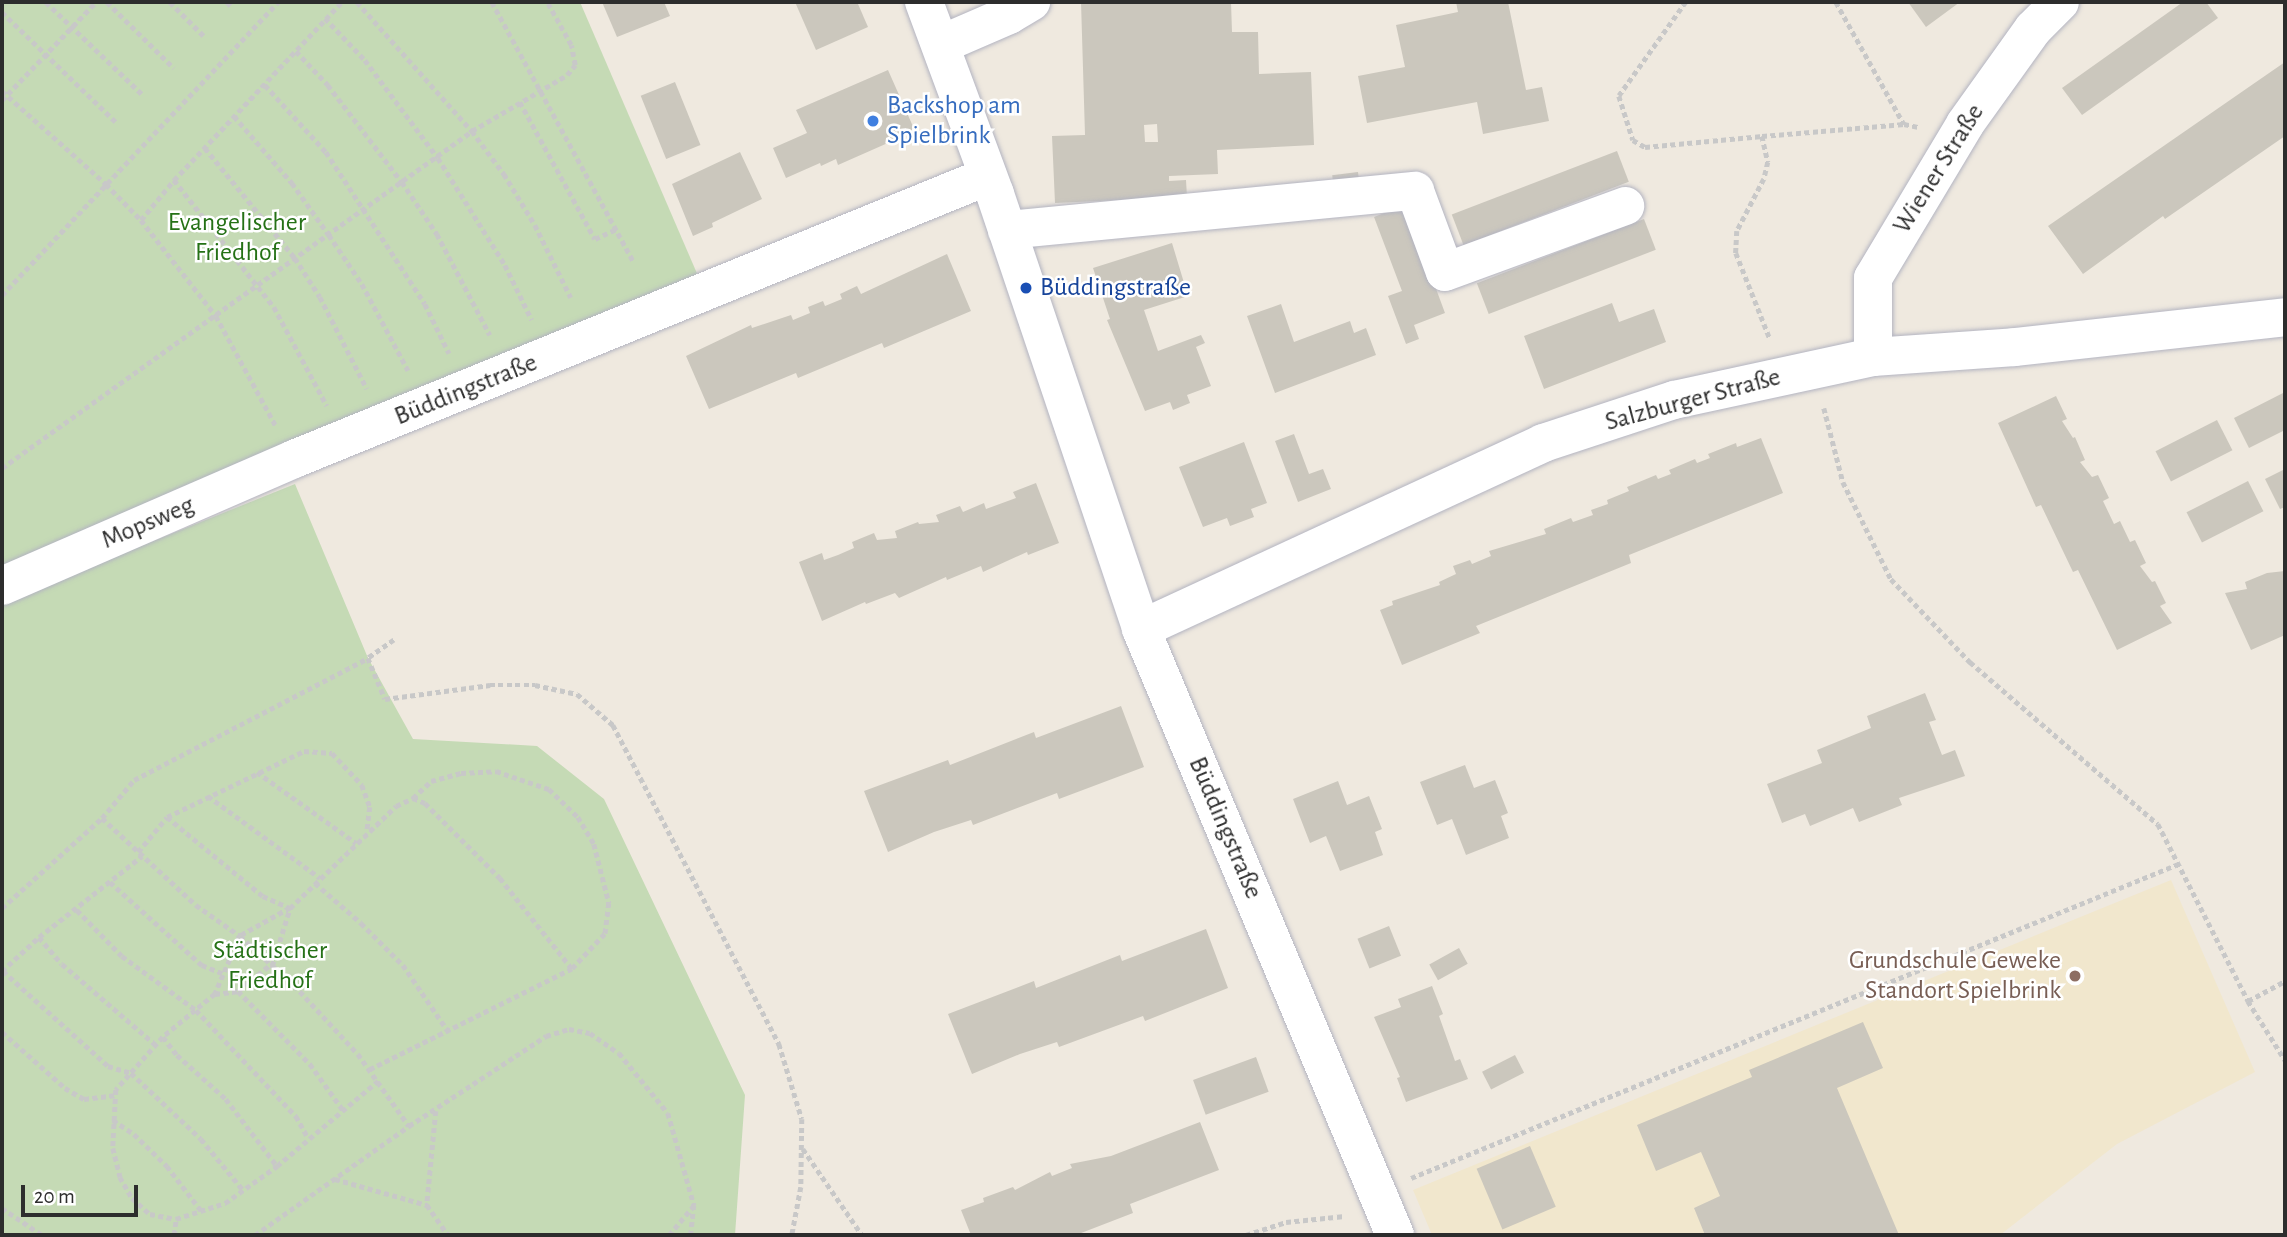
<!DOCTYPE html>
<meta charset="utf-8">
<style>
body{margin:0}
#map{position:relative;width:2287px;height:1237px;overflow:hidden;background:#efe9df;font-family:"Alegreya Sans",sans-serif}
div>[style]{position:absolute}
.education>*{inset:0;background:#f1e7cd}
.cemetery>*{inset:0;background:#c5dab5}
.building>*{inset:0;background:#cbc7bd;transform-origin:0 0}
.path>*{height:4.5px;margin-top:-2.25px;transform-origin:0;background:repeating-linear-gradient(90deg,#c8c8c8 0 5px,transparent 0 8.5px)}
.roads{filter:drop-shadow(0 0 2px #b3b4c1) drop-shadow(0 0 2px #b3b4c1)}
.minor>*{height:38px;margin:-19px;padding:0 19px;transform-origin:19px;border-radius:19px;background:#fff}
.dots>*{width:19px;height:19px;translate:-50% -50%;box-sizing:border-box;border:4px solid #fff;border-radius:50%}
span{translate:-50% -50%;white-space:nowrap;text-align:center;line-height:1.15;-webkit-text-stroke:5px #fff;paint-order:stroke}
.shop-label{font-size:26px;color:#366cbe}
.left{translate:0 -50%;text-align:left}
.street-label{font-size:26px;color:#2d2d2d}
.park-label{font-size:26px;color:#257116}
.transit-label{font-size:26px;color:#164399}
.education-label{font-size:26px;color:#785e54}
.right{translate:-100% -50%;text-align:right}
.frame{position:absolute;inset:0;border:4px solid #2d2d2d;pointer-events:none}
.scale{position:absolute;left:21px;top:1185px;width:117px;height:32px;box-sizing:border-box;border:4px solid #2d2d2d;border-top:0;padding-left:9px;font-size:21px;line-height:24px;white-space:nowrap;color:#2d2d2d;-webkit-text-stroke:5px #fff;paint-order:stroke}
</style>
<div id="map">
<div class="education">
<div style="clip-path:polygon(2171px 880px,2255px 1072px,2117px 1144px,2000px 1235px,1432px 1235px,1413px 1190px)"></div>
</div>
<div class="cemetery">
<div style="clip-path:polygon(2px 2px,580px 2px,705px 292px,2px 588px)"></div>
<div style="clip-path:polygon(295px 484px,368px 658px,413px 739px,537px 746px,604px 799px,745px 1095px,735px 1235px,2px 1235px,2px 602px)"></div>
</div>
<div class="building">
<div style="clip-path:polygon(602px 2px,664px 2px,670px 16px,617px 37px)"></div>
<div style="clip-path:polygon(795px 2px,853px 2px,858px 4px,868px 27px,816px 50px)"></div>
<div style="clip-path:polygon(evenodd,1081px 2px,1231px 2px,1232px 32px,1258px 32px,1259px 74px,1311px 72px,1314px 145px,1217px 150px,1218px 174px,1169px 176px,1169px 181px,1186px 180px,1187px 197px,1055px 203px,1052px 136px,1085px 135px,1081px 2px,1157px 124px,1158px 142px,1145px 142px,1144px 125px,1157px 124px)"></div>
<div style="clip-path:polygon(1456px 2px,1508px 2px,1526px 90px,1542px 87px,1549px 121px,1483px 134px,1477px 102px,1367px 123px,1358px 76px,1405px 67px,1396px 25px,1458px 12px)"></div>
<div style="clip-path:polygon(1908px 2px,1960px 2px,1926px 27px)"></div>
<div style="clip-path:polygon(2183px 2px,2206px 2px,2218px 18px,2082px 115px,2062px 88px)"></div>
<div style="clip-path:polygon(2285px 62px,2285px 136px,2165px 219px,2163px 216px,2083px 274px,2048px 226px)"></div>
<div style="clip-path:polygon(888px 70px,915px 131px,838px 165px,836px 159px,821px 166px,820px 163px,786px 178px,773px 148px,807px 133px,796px 110px)"></div>
<div style="left:675px;top:82px;width:68px;height:37px;rotate:68deg"></div>
<div style="left:1617px;top:151px;width:33px;height:177px;rotate:69deg"></div>
<div style="clip-path:polygon(740px 152px,762px 199px,712px 223px,713px 227px,693px 236px,672px 184px)"></div>
<div style="left:1358px;top:172px;width:16px;height:26px;rotate:83deg"></div>
<div style="clip-path:polygon(1405px 205px,1445px 313px,1414px 325px,1419px 339px,1406px 344px,1388px 296px,1402px 291px,1374px 217px)"></div>
<div style="left:1644px;top:219px;width:33px;height:179px;rotate:69deg"></div>
<div style="clip-path:polygon(1172px 243px,1188px 296px,1144px 310px,1158px 351px,1201px 335px,1205px 343px,1196px 347px,1211px 386px,1187px 395px,1190px 403px,1173px 410px,1170px 402px,1145px 411px,1107px 320px,1110px 319px,1093px 268px)"></div>
<div style="clip-path:polygon(947px 254px,971px 311px,884px 348px,882px 343px,798px 378px,796px 373px,709px 409px,686px 356px,751px 325px,752px 328px,791px 315px,793px 320px,810px 313px,808px 307px,823px 301px,825px 306px,842px 299px,840px 294px,857px 286px,861px 294px)"></div>
<div style="clip-path:polygon(1612px 303px,1619px 322px,1654px 309px,1666px 342px,1544px 389px,1524px 336px)"></div>
<div style="clip-path:polygon(1281px 304px,1294px 342px,1350px 321px,1354px 333px,1366px 328px,1376px 355px,1275px 393px,1247px 316px)"></div>
<div style="clip-path:polygon(2285px 392px,2285px 430px,2249px 448px,2234px 418px)"></div>
<div style="clip-path:polygon(2056px 396px,2067px 419px,2062px 421px,2073px 438px,2075px 437px,2085px 460px,2080px 462px,2092px 477px,2098px 475px,2109px 498px,2103px 501px,2114px 524px,2120px 521px,2130px 542px,2135px 540px,2146px 563px,2140px 566px,2152px 582px,2155px 581px,2166px 603px,2160px 606px,2172px 623px,2117px 650px,2078px 570px,2073px 572px,2041px 505px,2036px 507px,1998px 423px)"></div>
<div style="left:2217px;top:420px;width:34px;height:69px;rotate:63deg"></div>
<div style="clip-path:polygon(1294px 434px,1309px 474px,1323px 469px,1331px 489px,1298px 502px,1275px 441px)"></div>
<div style="clip-path:polygon(1761px 438px,1783px 493px,1629px 555px,1631px 563px,1476px 626px,1480px 633px,1402px 665px,1380px 610px,1393px 605px,1392px 601px,1440px 585px,1439px 582px,1456px 574px,1453px 566px,1470px 560px,1472px 564px,1491px 556px,1489px 551px,1546px 534px,1544px 529px,1571px 518px,1573px 522px,1593px 515px,1591px 510px,1608px 504px,1607px 500px,1629px 491px,1627px 487px,1656px 475px,1658px 479px,1671px 474px,1669px 470px,1695px 459px,1697px 463px,1710px 458px,1708px 454px,1736px 443px,1737px 447px)"></div>
<div style="clip-path:polygon(1244px 442px,1267px 503px,1251px 509px,1254px 517px,1230px 526px,1227px 518px,1203px 527px,1179px 467px)"></div>
<div style="clip-path:polygon(2285px 469px,2285px 507px,2280px 509px,2265px 479px)"></div>
<div style="left:2248px;top:481px;width:34px;height:69px;rotate:63deg"></div>
<div style="clip-path:polygon(1036px 483px,1059px 543px,1028px 555px,1027px 552px,983px 572px,981px 566px,947px 580px,946px 577px,899px 598px,895px 593px,866px 604px,865px 602px,822px 621px,799px 562px,822px 553px,824px 560px,838px 555px,854px 548px,852px 542px,874px 533px,877px 540px,897px 538px,895px 531px,918px 522px,919px 524px,939px 522px,936px 515px,960px 506px,963px 512px,984px 503px,986px 509px,1016px 498px,1013px 492px)"></div>
<div style="clip-path:polygon(2285px 571px,2285px 635px,2251px 650px,2225px 593px,2247px 589px,2245px 582px,2267px 573px)"></div>
<div style="clip-path:polygon(1925px 693px,1936px 720px,1929px 722px,1942px 755px,1955px 750px,1965px 776px,1899px 798px,1902px 805px,1859px 822px,1853px 808px,1810px 826px,1805px 814px,1782px 823px,1767px 784px,1822px 763px,1817px 750px,1871px 728px,1867px 716px)"></div>
<div style="clip-path:polygon(1121px 706px,1144px 767px,1059px 799px,1057px 793px,973px 825px,971px 820px,934px 832px,888px 852px,864px 791px,948px 760px,950px 765px,1034px 732px,1036px 738px)"></div>
<div style="clip-path:polygon(1465px 765px,1474px 788px,1495px 780px,1508px 813px,1501px 816px,1509px 838px,1466px 855px,1452px 819px,1437px 825px,1420px 782px)"></div>
<div style="clip-path:polygon(1338px 781px,1347px 805px,1369px 796px,1382px 829px,1375px 832px,1383px 855px,1340px 871px,1326px 836px,1310px 843px,1293px 799px)"></div>
<div style="left:1389px;top:926px;width:32px;height:34px;rotate:68deg"></div>
<div style="clip-path:polygon(1206px 929px,1228px 988px,1145px 1021px,1143px 1016px,1059px 1047px,1057px 1042px,1020px 1054px,972px 1074px,948px 1014px,1034px 981px,1036px 988px,1120px 955px,1122px 961px)"></div>
<div style="left:1459px;top:948px;width:18px;height:34px;rotate:61deg"></div>
<div style="clip-path:polygon(1432px 986px,1443px 1014px,1439px 1016px,1455px 1061px,1460px 1059px,1468px 1079px,1406px 1102px,1397px 1078px,1400px 1077px,1374px 1017px,1401px 1007px,1398px 999px)"></div>
<div style="clip-path:polygon(1863px 1022px,1883px 1068px,1837px 1088px,1899px 1235px,1705px 1235px,1694px 1208px,1720px 1196px,1701px 1152px,1656px 1171px,1637px 1125px,1752px 1077px,1749px 1070px)"></div>
<div style="left:1515px;top:1055px;width:20px;height:37px;rotate:63deg"></div>
<div style="left:1256px;top:1057px;width:37px;height:67px;rotate:70deg"></div>
<div style="clip-path:polygon(1200px 1122px,1219px 1170px,1130px 1204px,1133px 1213px,1076px 1235px,971px 1235px,961px 1210px,984px 1202px,983px 1198px,1013px 1187px,1015px 1190px,1050px 1172px,1052px 1176px,1072px 1168px,1070px 1164px,1111px 1156px)"></div>
<div style="left:1530px;top:1146px;width:66px;height:58px;rotate:67deg"></div>
</div>
<div class="path">
<div style="left:46px;top:2px;width:134px;rotate:43.8deg"></div>
<div style="left:107px;top:2px;width:94px;rotate:44.6deg"></div>
<div style="left:170px;top:2px;width:48px;rotate:45deg"></div>
<div style="left:227px;top:2px;width:7px;rotate:45deg"></div>
<div style="left:357px;top:2px;width:173px;rotate:48.3deg"></div>
<div style="left:472px;top:131px;width:54px;rotate:53.3deg"></div>
<div style="left:504px;top:174px;width:60px;rotate:58.7deg"></div>
<div style="left:535px;top:225px;width:81px;rotate:63.7deg"></div>
<div style="left:492px;top:2px;width:296px;rotate:61.4deg"></div>
<div style="left:1686px;top:2px;width:115px;rotate:125.5deg"></div>
<div style="left:1619px;top:96px;width:46px;rotate:72.3deg"></div>
<div style="left:1633px;top:140px;width:14px;rotate:30deg"></div>
<div style="left:1645px;top:147px;width:118px;rotate:-5.4deg"></div>
<div style="left:1762px;top:136px;width:27px;rotate:77deg"></div>
<div style="left:1768px;top:162px;width:17px;rotate:103deg"></div>
<div style="left:1764px;top:179px;width:59px;rotate:117.4deg"></div>
<div style="left:1737px;top:231px;width:22px;rotate:93deg"></div>
<div style="left:1736px;top:253px;width:92px;rotate:68.4deg"></div>
<div style="left:1836px;top:2px;width:140px;rotate:60.9deg"></div>
<div style="left:2px;top:12px;width:161px;rotate:44deg"></div>
<div style="left:325px;top:18px;width:58px;rotate:46.4deg"></div>
<div style="left:365px;top:60px;width:122px;rotate:53.3deg"></div>
<div style="left:438px;top:158px;width:126px;rotate:57.9deg"></div>
<div style="left:505px;top:265px;width:61px;rotate:63.9deg"></div>
<div style="left:296px;top:51px;width:47px;rotate:46.7deg"></div>
<div style="left:328px;top:85px;width:122px;rotate:52.7deg"></div>
<div style="left:402px;top:182px;width:63px;rotate:56.1deg"></div>
<div style="left:437px;top:234px;width:114px;rotate:62.3deg"></div>
<div style="left:265px;top:85px;width:91px;rotate:47.7deg"></div>
<div style="left:326px;top:152px;width:181px;rotate:56.9deg"></div>
<div style="left:425px;top:304px;width:55px;rotate:63.9deg"></div>
<div style="left:2px;top:91px;width:140px;rotate:41.8deg"></div>
<div style="left:106px;top:184px;width:50px;rotate:45.8deg"></div>
<div style="left:141px;top:220px;width:122px;rotate:52deg"></div>
<div style="left:216px;top:316px;width:125px;rotate:61.4deg"></div>
<div style="left:2px;top:100px;width:136px;rotate:-46.2deg"></div>
<div style="left:520px;top:102px;width:156px;rotate:61.3deg"></div>
<div style="left:595px;top:239px;width:23px;rotate:-25deg"></div>
<div style="left:234px;top:116px;width:89px;rotate:49.1deg"></div>
<div style="left:292px;top:183px;width:64px;rotate:54.6deg"></div>
<div style="left:329px;top:235px;width:59px;rotate:56deg"></div>
<div style="left:362px;top:284px;width:98px;rotate:61.9deg"></div>
<div style="left:1762px;top:136px;width:143px;rotate:-4.8deg"></div>
<div style="left:1904px;top:124px;width:14px;rotate:12deg"></div>
<div style="left:205px;top:148px;width:142px;rotate:50.7deg"></div>
<div style="left:295px;top:258px;width:46px;rotate:57.3deg"></div>
<div style="left:320px;top:297px;width:103px;rotate:62.9deg"></div>
<div style="left:174px;top:180px;width:162px;rotate:51.8deg"></div>
<div style="left:274px;top:307px;width:112px;rotate:61.8deg"></div>
<div style="left:141px;top:220px;width:52px;rotate:-50.5deg"></div>
<div style="left:174px;top:180px;width:245px;rotate:-46.7deg"></div>
<div style="left:2px;top:295px;width:403px;rotate:-46.7deg"></div>
<div style="left:1824px;top:408px;width:76px;rotate:75.6deg"></div>
<div style="left:1843px;top:482px;width:108px;rotate:63.7deg"></div>
<div style="left:1891px;top:579px;width:115px;rotate:46.4deg"></div>
<div style="left:1970px;top:662px;width:248px;rotate:40.8deg"></div>
<div style="left:2158px;top:824px;width:199px;rotate:63deg"></div>
<div style="left:2248px;top:1001px;width:70px;rotate:57.9deg"></div>
<div style="left:2px;top:468px;width:578px;rotate:-35.64deg"></div>
<div style="left:472px;top:131px;width:110px;rotate:-30.5deg"></div>
<div style="left:567px;top:75px;width:13px;rotate:-51deg"></div>
<div style="left:575px;top:65px;width:20px;rotate:-101deg"></div>
<div style="left:571px;top:45px;width:49px;rotate:-119.2deg"></div>
<div style="left:394px;top:640px;width:32px;rotate:145deg"></div>
<div style="left:368px;top:658px;width:44px;rotate:67.5deg"></div>
<div style="left:385px;top:699px;width:106px;rotate:-7.6deg"></div>
<div style="left:490px;top:685px;width:45px"></div>
<div style="left:535px;top:685px;width:43px;rotate:12.1deg"></div>
<div style="left:577px;top:694px;width:48px;rotate:40.7deg"></div>
<div style="left:613px;top:725px;width:360px;rotate:62.5deg"></div>
<div style="left:779px;top:1044px;width:78px;rotate:73deg"></div>
<div style="left:802px;top:1119px;width:68px;rotate:90.8deg"></div>
<div style="left:801px;top:1187px;width:49px;rotate:100.6deg"></div>
<div style="left:257px;top:772px;width:122px;rotate:35.6deg"></div>
<div style="left:208px;top:796px;width:139px;rotate:36.2deg"></div>
<div style="left:413px;top:798px;width:25px;rotate:-43deg"></div>
<div style="left:431px;top:781px;width:31px;rotate:-15deg"></div>
<div style="left:461px;top:773px;width:35px;rotate:-3deg"></div>
<div style="left:496px;top:771px;width:56px;rotate:18.8deg"></div>
<div style="left:549px;top:789px;width:40px;rotate:44deg"></div>
<div style="left:578px;top:817px;width:31px;rotate:59deg"></div>
<div style="left:594px;top:844px;width:61px;rotate:75.7deg"></div>
<div style="left:609px;top:903px;width:31px;rotate:97deg"></div>
<div style="left:605px;top:934px;width:48px;rotate:133.3deg"></div>
<div style="left:167px;top:817px;width:124px;rotate:39.5deg"></div>
<div style="left:263px;top:896px;width:30px;rotate:24deg"></div>
<div style="left:290px;top:908px;width:57px;rotate:150.8deg"></div>
<div style="left:240px;top:936px;width:63px;rotate:113.3deg"></div>
<div style="left:215px;top:994px;width:67px;rotate:140.4deg"></div>
<div style="left:163px;top:1037px;width:71px;rotate:131.6deg"></div>
<div style="left:116px;top:1090px;width:58px;rotate:93deg"></div>
<div style="left:113px;top:1148px;width:30px;rotate:76deg"></div>
<div style="left:120px;top:1177px;width:24px;rotate:60deg"></div>
<div style="left:132px;top:1198px;width:24px;rotate:42deg"></div>
<div style="left:150px;top:1214px;width:26px;rotate:11deg"></div>
<div style="left:176px;top:1219px;width:52px;rotate:-18.1deg"></div>
<div style="left:225px;top:1203px;width:64px;rotate:-35.4deg"></div>
<div style="left:277px;top:1166px;width:132px;rotate:-40.1deg"></div>
<div style="left:102px;top:818px;width:128px;rotate:42.8deg"></div>
<div style="left:196px;top:905px;width:54px;rotate:35.2deg"></div>
<div style="left:240px;top:936px;width:73px;rotate:42.2deg"></div>
<div style="left:294px;top:985px;width:94px;rotate:47.2deg"></div>
<div style="left:358px;top:1054px;width:88px;rotate:54.7deg"></div>
<div style="left:138px;top:852px;width:45px;rotate:-50.4deg"></div>
<div style="left:167px;top:817px;width:152px;rotate:-25.7deg"></div>
<div style="left:304px;top:751px;width:28px;rotate:4deg"></div>
<div style="left:332px;top:753px;width:44px;rotate:46.8deg"></div>
<div style="left:362px;top:785px;width:23px;rotate:70deg"></div>
<div style="left:370px;top:807px;width:25px;rotate:97deg"></div>
<div style="left:110px;top:882px;width:124px;rotate:42.1deg"></div>
<div style="left:202px;top:965px;width:24px;rotate:22deg"></div>
<div style="left:315px;top:883px;width:61px;rotate:41deg"></div>
<div style="left:361px;top:923px;width:59px;rotate:45deg"></div>
<div style="left:403px;top:965px;width:80px;rotate:55.7deg"></div>
<div style="left:2px;top:908px;width:135px;rotate:-42deg"></div>
<div style="left:102px;top:818px;width:50px;rotate:-49.9deg"></div>
<div style="left:134px;top:780px;width:264px;rotate:-27.5deg"></div>
<div style="left:77px;top:910px;width:64px;rotate:45.6deg"></div>
<div style="left:122px;top:956px;width:92px;rotate:36.1deg"></div>
<div style="left:196px;top:1010px;width:146px;rotate:46.7deg"></div>
<div style="left:296px;top:1116px;width:25px;rotate:61deg"></div>
<div style="left:39px;top:937px;width:35px;rotate:50deg"></div>
<div style="left:62px;top:964px;width:124px;rotate:40.8deg"></div>
<div style="left:272px;top:966px;width:61px;rotate:-72.8deg"></div>
<div style="left:290px;top:908px;width:147px;rotate:-43.9deg"></div>
<div style="left:396px;top:806px;width:19px;rotate:-25deg"></div>
<div style="left:413px;top:798px;width:13px;rotate:23deg"></div>
<div style="left:425px;top:803px;width:106px;rotate:45deg"></div>
<div style="left:500px;top:878px;width:116px;rotate:51.6deg"></div>
<div style="left:572px;top:969px;width:227px;rotate:153.5deg"></div>
<div style="left:2px;top:971px;width:50px;rotate:-42.6deg"></div>
<div style="left:39px;top:937px;width:131px;rotate:-38.2deg"></div>
<div style="left:3px;top:971px;width:142px;rotate:42.1deg"></div>
<div style="left:108px;top:1066px;width:24px;rotate:17deg"></div>
<div style="left:131px;top:1073px;width:96px;rotate:43.3deg"></div>
<div style="left:201px;top:1139px;width:67px;rotate:50.4deg"></div>
<div style="left:238px;top:991px;width:103px;rotate:45.4deg"></div>
<div style="left:310px;top:1064px;width:57px;rotate:54.3deg"></div>
<div style="left:215px;top:994px;width:23px;rotate:-7deg"></div>
<div style="left:238px;top:991px;width:43px;rotate:-39.3deg"></div>
<div style="left:2248px;top:1001px;width:42px;rotate:-28.4deg"></div>
<div style="left:2px;top:1032px;width:84px;rotate:41.6deg"></div>
<div style="left:65px;top:1088px;width:22px;rotate:30deg"></div>
<div style="left:84px;top:1099px;width:31px;rotate:-7deg"></div>
<div style="left:163px;top:1037px;width:23px;rotate:52deg"></div>
<div style="left:177px;top:1055px;width:66px;rotate:41.9deg"></div>
<div style="left:226px;top:1099px;width:84px;rotate:52.7deg"></div>
<div style="left:436px;top:1111px;width:94px;rotate:95.5deg"></div>
<div style="left:427px;top:1205px;width:37px;rotate:55deg"></div>
<div style="left:113px;top:1120px;width:25px;rotate:34deg"></div>
<div style="left:134px;top:1134px;width:46px;rotate:44.1deg"></div>
<div style="left:167px;top:1166px;width:59px;rotate:52.5deg"></div>
<div style="left:803px;top:1149px;width:104px;rotate:55.5deg"></div>
<div style="left:1411px;top:1178px;width:829px;rotate:-22.26deg"></div>
<div style="left:335px;top:1179px;width:96px;rotate:15.8deg"></div>
<div style="left:2px;top:1208px;width:48px;rotate:34deg"></div>
<div style="left:174px;top:1235px;width:16px;rotate:-83deg"></div>
<div style="left:255px;top:1235px;width:189px;rotate:-35.3deg"></div>
<div style="left:409px;top:1126px;width:164px;rotate:-33.3deg"></div>
<div style="left:546px;top:1036px;width:24px;rotate:-17deg"></div>
<div style="left:569px;top:1029px;width:21px;rotate:11deg"></div>
<div style="left:590px;top:1033px;width:35px;rotate:35deg"></div>
<div style="left:619px;top:1053px;width:77px;rotate:50.8deg"></div>
<div style="left:668px;top:1113px;width:96px;rotate:74.2deg"></div>
<div style="left:694px;top:1205px;width:30px;rotate:96deg"></div>
<div style="left:669px;top:1235px;width:38px;rotate:-50deg"></div>
<div style="left:1246px;top:1235px;width:42px;rotate:-18deg"></div>
<div style="left:1286px;top:1222px;width:59px;rotate:-5.8deg"></div>
</div>
<div class="roads">
<div class="minor">
<div style="left:924px;top:2px;width:205px;rotate:69.7deg"></div>
<div style="left:995px;top:194px;width:459px;rotate:71.4deg"></div>
<div style="left:1141px;top:629px;width:657px;rotate:67.26deg"></div>
<div style="left:942px;top:44px;width:73px;rotate:-23.4deg"></div>
<div style="left:1009px;top:15px;width:26px;rotate:-31deg"></div>
<div style="left:1007px;top:230px;width:410px;rotate:-5.5deg"></div>
<div style="left:1415px;top:191px;width:86px;rotate:69.7deg"></div>
<div style="left:1445px;top:272px;width:192px;rotate:-20.1deg"></div>
<div style="left:1873px;top:357px;width:79px;rotate:-90deg"></div>
<div style="left:1873px;top:278px;width:179px;rotate:-59.1deg"></div>
<div style="left:1965px;top:124px;width:117px;rotate:-54.4deg"></div>
<div style="left:2033px;top:29px;width:38px;rotate:-45deg"></div>
<div style="left:2px;top:586px;width:318px;rotate:-23.5deg"></div>
<div style="left:294px;top:459px;width:749px;rotate:-22.18deg"></div>
<div style="left:1141px;top:629px;width:443px;rotate:-24.8deg"></div>
<div style="left:1543px;top:443px;width:138px;rotate:-18.2deg"></div>
<div style="left:1674px;top:400px;width:204px;rotate:-12.2deg"></div>
<div style="left:1873px;top:357px;width:142px;rotate:-4deg"></div>
<div style="left:2015px;top:347px;width:272px;rotate:-6.3deg"></div>
</div>
</div>
<div class="dots">
<div style="left:873px;top:121px;background:#3f7fe0"></div>
<div style="left:1026px;top:288px;background:#1a4fb4"></div>
<div style="left:2075px;top:976px;background:#8d6e63"></div>
</div>
<div class="shop-label">
<span class="left" style="left:887px;top:121px">Backshop am<br>Spielbrink</span>
</div>
<div class="street-label">
<span style="left:1939px;top:169px;rotate:-58deg">Wiener Straße</span>
<span style="left:466px;top:390px;rotate:-22deg">Büddingstraße</span>
<span style="left:1693px;top:400px;rotate:-15deg">Salzburger Straße</span>
<span style="left:148px;top:523px;rotate:-23deg">Mopsweg</span>
<span style="left:1225px;top:828px;rotate:67deg">Büddingstraße</span>
</div>
<div class="park-label">
<span style="left:237px;top:238px">Evangelischer<br>Friedhof</span>
<span style="left:270px;top:966px">Städtischer<br>Friedhof</span>
</div>
<div class="transit-label">
<span class="left" style="left:1040px;top:288px">Büddingstraße</span>
</div>
<div class="education-label">
<span class="right" style="left:2061px;top:976px">Grundschule Geweke<br>Standort Spielbrink</span>
</div>
<div class="frame"></div>
<div class="scale">20 m</div>
</div>
